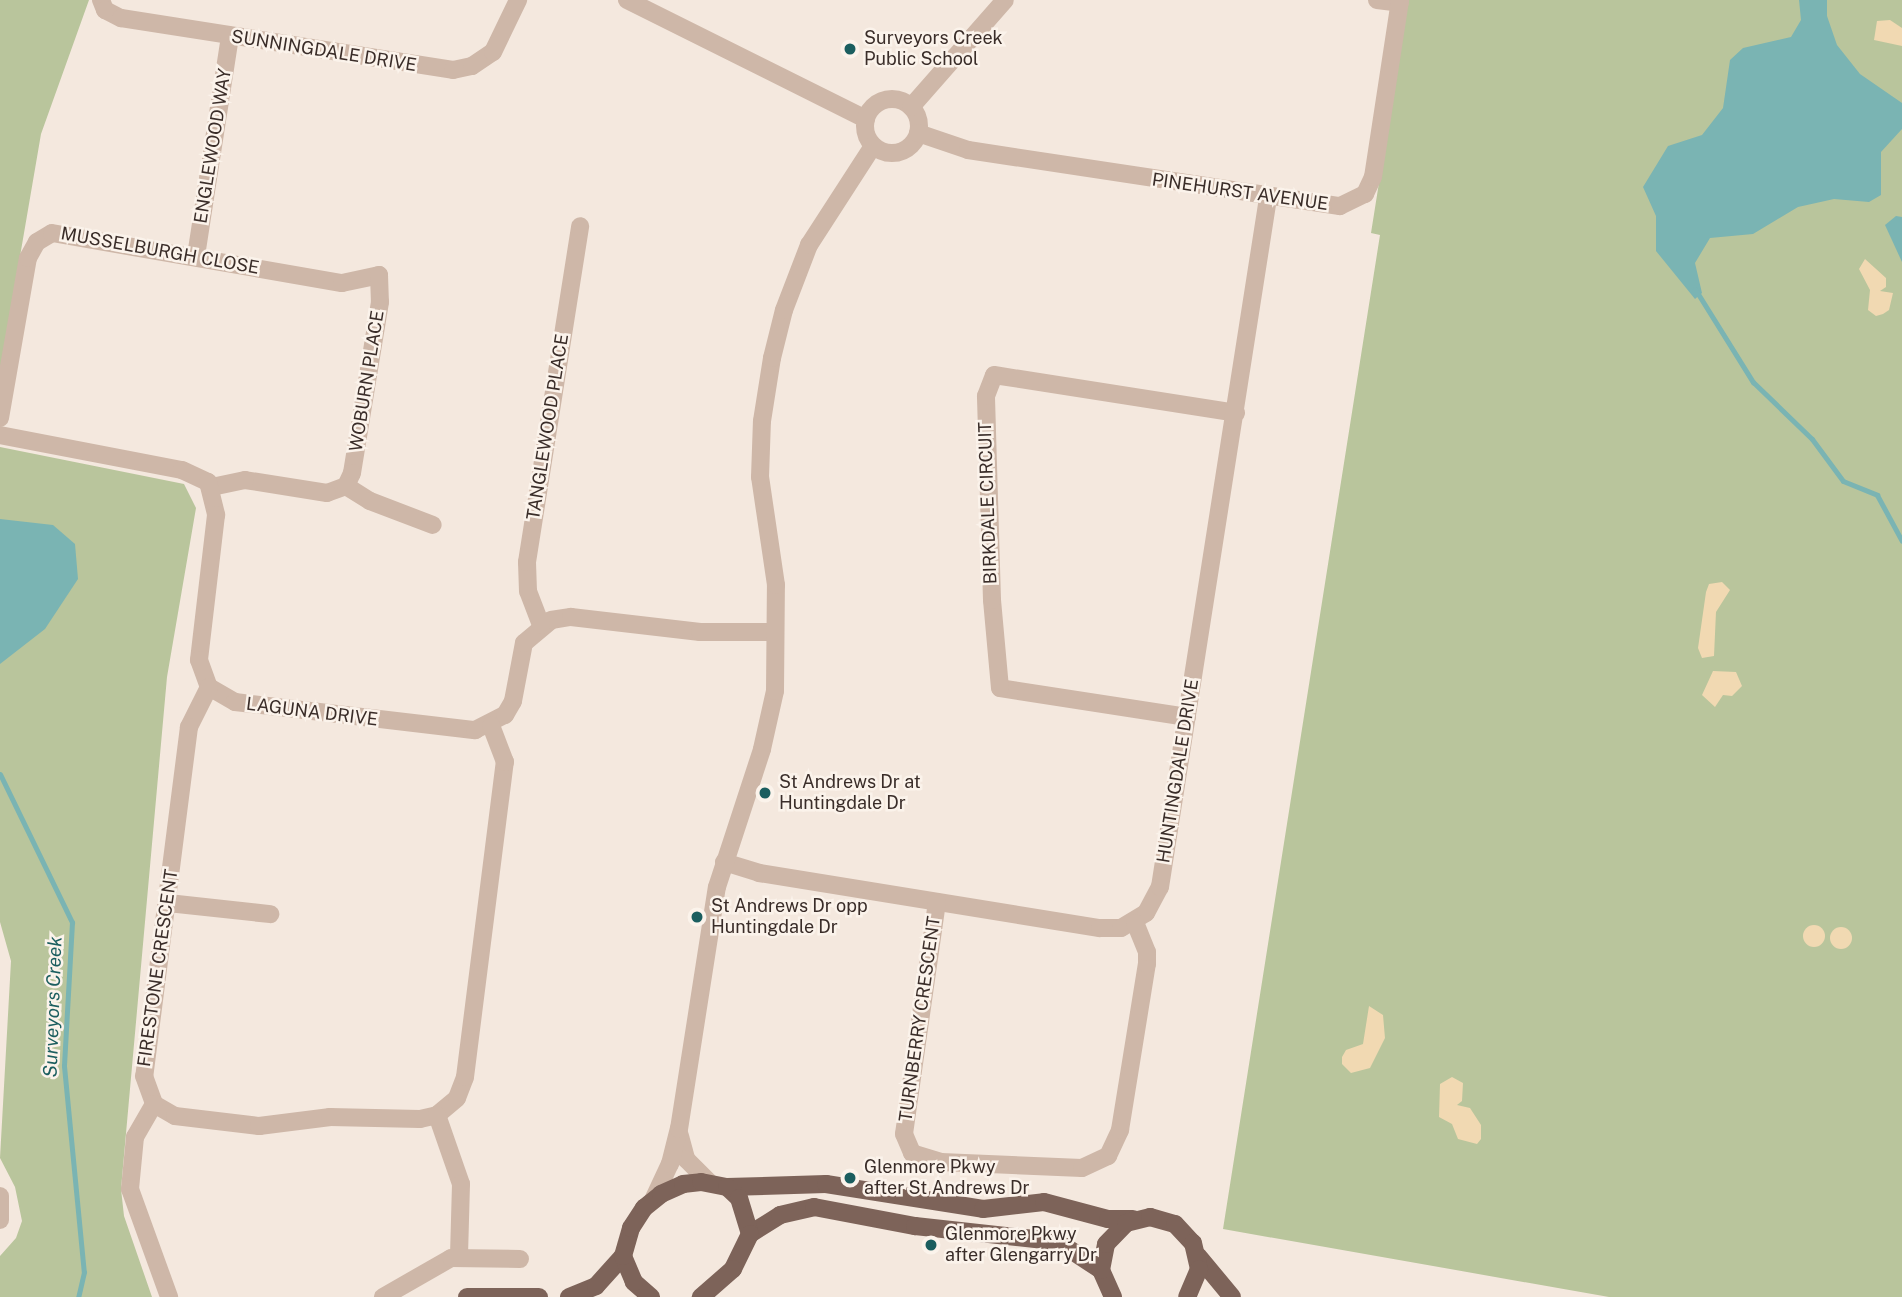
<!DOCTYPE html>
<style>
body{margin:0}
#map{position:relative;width:1902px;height:1297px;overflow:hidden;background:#f4e8de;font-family:"Public Sans",sans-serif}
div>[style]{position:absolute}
.green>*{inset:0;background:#b9c59c}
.sand>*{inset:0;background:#f1d9b2}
.round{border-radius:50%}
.water>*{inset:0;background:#7ab4b3}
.stream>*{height:5px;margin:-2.5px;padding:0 2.5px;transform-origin:2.5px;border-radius:2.5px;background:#7ab4b3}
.minor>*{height:18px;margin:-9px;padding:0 9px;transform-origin:9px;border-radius:9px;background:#ceb7a8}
.minor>.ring{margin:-9px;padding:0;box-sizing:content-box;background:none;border:18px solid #ceb7a8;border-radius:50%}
.major>*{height:18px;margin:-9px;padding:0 9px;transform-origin:9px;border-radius:9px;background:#7d6359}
.dots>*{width:19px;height:19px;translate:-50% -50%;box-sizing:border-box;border:4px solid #fbf3eb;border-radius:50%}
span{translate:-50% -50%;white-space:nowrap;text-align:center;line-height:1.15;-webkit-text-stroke:5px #fbf3eb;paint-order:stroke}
.poi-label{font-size:18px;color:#3a2d29}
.left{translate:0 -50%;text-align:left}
.street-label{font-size:18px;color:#3a2d29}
.water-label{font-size:19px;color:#1b5e5f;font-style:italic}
</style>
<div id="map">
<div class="green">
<div style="clip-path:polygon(0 0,89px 0,41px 134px,0 373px)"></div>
<div style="clip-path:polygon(1408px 0,1902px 0,1902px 1297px,1609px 1297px,1223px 1229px,1380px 235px,1371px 233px)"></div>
<div style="clip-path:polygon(0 447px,184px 484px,196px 508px,167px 677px,121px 1189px,124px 1216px,152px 1297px,0 1297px,0 1256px,16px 1238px,22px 1221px,15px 1187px,0 1158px,11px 961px,0 922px)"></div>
</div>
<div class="sand">
<div style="clip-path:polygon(1890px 20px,1902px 28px,1902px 46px,1874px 40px,1877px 21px)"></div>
<div style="clip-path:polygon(1865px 259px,1886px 278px,1886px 287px,1880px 291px,1893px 293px,1889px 310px,1883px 314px,1876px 316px,1868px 310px,1870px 290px,1859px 269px)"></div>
<div style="clip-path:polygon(1722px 582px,1730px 590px,1716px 612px,1714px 656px,1702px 658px,1698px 648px,1706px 592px,1709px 584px)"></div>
<div style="clip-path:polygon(1713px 671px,1736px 672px,1742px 686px,1732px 696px,1723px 695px,1715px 707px,1702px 695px)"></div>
<div class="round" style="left:1803px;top:925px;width:22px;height:22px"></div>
<div class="round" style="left:1830px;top:927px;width:22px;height:22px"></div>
<div style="clip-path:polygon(1369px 1006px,1383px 1015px,1385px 1038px,1370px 1068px,1351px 1073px,1342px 1064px,1342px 1057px,1346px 1050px,1363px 1044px)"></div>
<div style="clip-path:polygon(1452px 1077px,1463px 1083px,1462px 1101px,1457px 1105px,1470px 1108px,1481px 1125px,1481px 1139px,1477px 1144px,1458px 1139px,1452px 1124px,1439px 1117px,1440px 1084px)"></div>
</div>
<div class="water">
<div style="clip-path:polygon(1799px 0,1827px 0,1827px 16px,1837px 45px,1860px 74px,1902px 103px,1902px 129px,1881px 152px,1881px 195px,1869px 202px,1834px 199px,1798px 207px,1753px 234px,1710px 238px,1695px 263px,1702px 293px,1695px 299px,1656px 251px,1656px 216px,1643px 187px,1668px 146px,1702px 135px,1723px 108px,1730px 60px,1743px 48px,1791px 37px,1801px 20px)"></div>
<div style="clip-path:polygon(1896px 216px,1902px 217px,1902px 262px,1885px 225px)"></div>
<div style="clip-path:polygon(0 519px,53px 525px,75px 544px,78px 579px,45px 629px,0 664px)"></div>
</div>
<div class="stream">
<div style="left:1695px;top:289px;width:110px;rotate:58.1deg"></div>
<div style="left:1753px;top:382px;width:82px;rotate:44deg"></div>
<div style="left:1812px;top:439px;width:52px;rotate:53.6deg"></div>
<div style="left:1843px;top:481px;width:37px;rotate:22deg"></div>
<div style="left:1877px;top:495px;width:52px;rotate:61.5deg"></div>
<div style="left:0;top:774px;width:165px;rotate:64.1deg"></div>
<div style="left:72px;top:922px;width:144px;rotate:93.2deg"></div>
<div style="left:64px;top:1066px;width:207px;rotate:84.5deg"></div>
<div style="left:84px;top:1272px;width:26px;rotate:103deg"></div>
</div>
<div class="minor">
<div style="left:101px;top:0;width:11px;rotate:68deg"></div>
<div style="left:105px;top:10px;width:18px;rotate:27deg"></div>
<div style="left:121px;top:18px;width:336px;rotate:8.9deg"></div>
<div style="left:453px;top:70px;width:19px;rotate:-12deg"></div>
<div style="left:472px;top:66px;width:25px;rotate:-34deg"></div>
<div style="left:493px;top:52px;width:58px;rotate:-64.3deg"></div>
<div style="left:627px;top:0;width:267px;rotate:26.5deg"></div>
<div style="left:1377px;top:0;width:23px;rotate:7deg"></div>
<div class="ring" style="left:865px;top:99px;width:36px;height:36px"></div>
<div style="left:911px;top:107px;width:142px;rotate:-48.7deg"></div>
<div style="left:918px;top:133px;width:53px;rotate:18.8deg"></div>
<div style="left:968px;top:150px;width:376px;rotate:8.6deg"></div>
<div style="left:1340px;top:206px;width:28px;rotate:-26deg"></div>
<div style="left:1365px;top:194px;width:19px;rotate:-65deg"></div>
<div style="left:1373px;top:177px;width:179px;rotate:-81.3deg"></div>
<div style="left:196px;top:256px;width:223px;rotate:-81.2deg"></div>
<div style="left:0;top:418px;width:162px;rotate:-80.1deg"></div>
<div style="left:28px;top:258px;width:18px;rotate:-61deg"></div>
<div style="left:37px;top:242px;width:17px;rotate:-31deg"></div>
<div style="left:52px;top:233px;width:294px;rotate:9.8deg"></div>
<div style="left:342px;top:283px;width:38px;rotate:-12deg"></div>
<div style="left:379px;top:275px;width:27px;rotate:88deg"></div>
<div style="left:380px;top:302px;width:173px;rotate:99.3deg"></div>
<div style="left:352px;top:473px;width:14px;rotate:115deg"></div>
<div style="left:346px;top:486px;width:20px;rotate:160deg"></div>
<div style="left:327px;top:493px;width:83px;rotate:-171deg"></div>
<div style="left:245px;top:480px;width:34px;rotate:168deg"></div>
<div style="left:0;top:435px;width:185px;rotate:10.9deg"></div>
<div style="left:182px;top:470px;width:29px;rotate:25deg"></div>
<div style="left:208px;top:482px;width:34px;rotate:76deg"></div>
<div style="left:216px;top:515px;width:146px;rotate:96.7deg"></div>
<div style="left:199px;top:660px;width:29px;rotate:70deg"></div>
<div style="left:209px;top:687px;width:30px;rotate:30deg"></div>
<div style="left:235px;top:702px;width:242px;rotate:6.7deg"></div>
<div style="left:475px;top:730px;width:34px;rotate:-27deg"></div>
<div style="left:505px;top:715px;width:16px;rotate:-60deg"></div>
<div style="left:513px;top:701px;width:59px;rotate:-79.3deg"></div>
<div style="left:524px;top:643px;width:35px;rotate:-40deg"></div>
<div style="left:551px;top:620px;width:20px;rotate:-9deg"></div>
<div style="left:571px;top:617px;width:130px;rotate:6.6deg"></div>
<div style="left:700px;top:632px;width:73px"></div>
<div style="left:346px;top:486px;width:28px;rotate:32deg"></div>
<div style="left:370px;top:501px;width:67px;rotate:20.9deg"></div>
<div style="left:541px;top:625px;width:36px;rotate:-111deg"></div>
<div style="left:528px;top:591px;width:29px;rotate:-92deg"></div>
<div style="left:527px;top:562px;width:340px;rotate:-81deg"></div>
<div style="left:209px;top:687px;width:45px;rotate:116.6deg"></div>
<div style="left:189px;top:727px;width:352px;rotate:97.3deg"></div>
<div style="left:144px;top:1076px;width:30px;rotate:70deg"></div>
<div style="left:154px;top:1104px;width:24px;rotate:30deg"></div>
<div style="left:175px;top:1116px;width:85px;rotate:6.8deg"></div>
<div style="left:259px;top:1126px;width:72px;rotate:-7.2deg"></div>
<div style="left:330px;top:1117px;width:90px;rotate:1.3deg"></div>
<div style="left:420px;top:1119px;width:17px;rotate:-13deg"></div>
<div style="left:437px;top:1115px;width:26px;rotate:-40deg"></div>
<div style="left:457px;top:1098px;width:22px;rotate:-69deg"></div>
<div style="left:465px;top:1077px;width:318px;rotate:-82.8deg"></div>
<div style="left:505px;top:762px;width:39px;rotate:-111deg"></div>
<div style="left:1187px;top:717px;width:189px;rotate:-171.2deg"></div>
<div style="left:1000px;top:688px;width:88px;rotate:-95.2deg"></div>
<div style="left:992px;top:600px;width:204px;rotate:-91.7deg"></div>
<div style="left:986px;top:396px;width:22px;rotate:-69deg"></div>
<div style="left:994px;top:375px;width:245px;rotate:8.9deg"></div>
<div style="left:724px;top:862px;width:37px;rotate:17deg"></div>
<div style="left:759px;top:873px;width:345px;rotate:9.2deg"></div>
<div style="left:1100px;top:928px;width:21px"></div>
<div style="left:1121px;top:928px;width:29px;rotate:-31deg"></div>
<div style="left:1146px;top:913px;width:30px;rotate:-62deg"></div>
<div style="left:1160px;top:887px;width:697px;rotate:-81.09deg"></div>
<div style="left:937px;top:902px;width:234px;rotate:98.1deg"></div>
<div style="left:904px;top:1134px;width:21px;rotate:67deg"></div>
<div style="left:912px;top:1153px;width:30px;rotate:17deg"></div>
<div style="left:941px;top:1162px;width:141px;rotate:2.4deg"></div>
<div style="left:1082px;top:1168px;width:29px;rotate:-25deg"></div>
<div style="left:1108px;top:1156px;width:29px;rotate:-65deg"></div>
<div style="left:1120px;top:1130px;width:168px;rotate:-80.8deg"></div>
<div style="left:1147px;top:964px;width:12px;rotate:-90deg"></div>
<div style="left:1147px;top:952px;width:31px;rotate:-112deg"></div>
<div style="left:168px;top:903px;width:103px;rotate:6.2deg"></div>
<div style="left:154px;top:1104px;width:38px;rotate:120deg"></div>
<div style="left:135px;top:1137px;width:52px;rotate:95.5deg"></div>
<div style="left:130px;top:1189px;width:115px;rotate:70.1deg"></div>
<div style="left:437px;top:1115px;width:73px;rotate:70.8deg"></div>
<div style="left:461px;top:1184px;width:73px;rotate:91.6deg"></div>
<div style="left:680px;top:1136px;width:24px;rotate:75deg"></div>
<div style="left:686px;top:1159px;width:34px;rotate:45deg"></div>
<div style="left:0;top:1196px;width:24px;rotate:90deg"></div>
<div style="left:653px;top:1200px;width:40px;rotate:-65deg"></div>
<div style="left:670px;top:1164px;width:36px;rotate:-76deg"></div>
<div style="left:679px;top:1129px;width:245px;rotate:-81.1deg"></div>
<div style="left:717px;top:887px;width:145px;rotate:-71.9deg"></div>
<div style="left:762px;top:749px;width:59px;rotate:-77.4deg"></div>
<div style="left:775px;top:691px;width:106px;rotate:-89.5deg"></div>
<div style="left:776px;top:585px;width:109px;rotate:-98.4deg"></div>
<div style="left:760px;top:477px;width:56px;rotate:-88deg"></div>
<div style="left:762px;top:421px;width:64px;rotate:-81deg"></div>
<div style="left:772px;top:358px;width:49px;rotate:-76deg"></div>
<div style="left:784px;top:310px;width:70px;rotate:-69deg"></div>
<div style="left:809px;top:245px;width:118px;rotate:-57.1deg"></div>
<div style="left:383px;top:1297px;width:78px;rotate:-29.8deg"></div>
<div style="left:451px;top:1258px;width:69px;rotate:0.8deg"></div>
</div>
<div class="major">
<div style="left:727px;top:1187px;width:99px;rotate:-1.7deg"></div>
<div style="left:826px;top:1184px;width:159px;rotate:9deg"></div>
<div style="left:983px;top:1209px;width:61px;rotate:-6.5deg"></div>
<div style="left:1044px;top:1202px;width:66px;rotate:14.9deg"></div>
<div style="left:1108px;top:1219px;width:25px"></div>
<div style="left:750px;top:1234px;width:36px;rotate:-32deg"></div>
<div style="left:780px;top:1215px;width:35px;rotate:-13deg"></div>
<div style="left:814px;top:1207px;width:103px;rotate:10.7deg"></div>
<div style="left:915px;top:1226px;width:130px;rotate:6.2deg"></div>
<div style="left:1044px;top:1240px;width:23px;rotate:18deg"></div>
<div style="left:1066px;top:1247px;width:42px;rotate:33.3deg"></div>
<div style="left:1198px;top:1256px;width:53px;rotate:50.3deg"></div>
<div style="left:467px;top:1297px;width:72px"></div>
<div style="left:569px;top:1297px;width:29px;rotate:-22deg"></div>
<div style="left:596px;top:1286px;width:40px;rotate:-48deg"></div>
<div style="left:651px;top:1297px;width:23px;rotate:-139deg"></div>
<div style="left:634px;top:1282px;width:28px;rotate:-113deg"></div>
<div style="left:623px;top:1256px;width:29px;rotate:-74deg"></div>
<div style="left:631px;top:1228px;width:24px;rotate:-57deg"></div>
<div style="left:644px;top:1208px;width:22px;rotate:-39deg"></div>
<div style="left:661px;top:1194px;width:24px;rotate:-24deg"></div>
<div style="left:683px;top:1184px;width:18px;rotate:-6deg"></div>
<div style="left:701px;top:1182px;width:26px;rotate:11deg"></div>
<div style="left:727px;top:1187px;width:16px;rotate:43deg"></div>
<div style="left:739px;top:1198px;width:38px;rotate:73deg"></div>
<div style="left:750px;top:1234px;width:39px;rotate:116deg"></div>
<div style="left:733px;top:1269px;width:43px;rotate:138.8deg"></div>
<div style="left:1113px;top:1297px;width:30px;rotate:-114deg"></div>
<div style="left:1101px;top:1270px;width:26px;rotate:-79deg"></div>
<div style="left:1106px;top:1244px;width:29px;rotate:-46deg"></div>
<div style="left:1126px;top:1223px;width:25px;rotate:-14deg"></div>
<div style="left:1150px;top:1217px;width:26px;rotate:16deg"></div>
<div style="left:1175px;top:1224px;width:26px;rotate:47deg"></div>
<div style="left:1193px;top:1243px;width:27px;rotate:77deg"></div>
<div style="left:1199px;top:1269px;width:30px;rotate:113deg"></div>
</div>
<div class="dots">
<div style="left:850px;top:49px;background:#1b5e5f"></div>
<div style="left:765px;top:793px;background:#1b5e5f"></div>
<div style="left:697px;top:917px;background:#1b5e5f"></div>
<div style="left:850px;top:1178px;background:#1b5e5f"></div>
<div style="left:931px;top:1245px;background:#1b5e5f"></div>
</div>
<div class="poi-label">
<span class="left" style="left:864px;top:49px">Surveyors Creek<br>Public School</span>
<span class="left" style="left:779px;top:793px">St Andrews Dr at<br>Huntingdale Dr</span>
<span class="left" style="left:711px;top:917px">St Andrews Dr opp<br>Huntingdale Dr</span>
<span class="left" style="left:864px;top:1178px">Glenmore Pkwy<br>after St Andrews Dr</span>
<span class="left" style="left:945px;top:1245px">Glenmore Pkwy<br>after Glengarry Dr</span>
</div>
<div class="street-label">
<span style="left:324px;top:51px;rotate:9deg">SUNNINGDALE DRIVE</span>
<span style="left:213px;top:146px;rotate:-81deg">ENGLEWOOD WAY</span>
<span style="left:1240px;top:192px;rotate:8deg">PINEHURST AVENUE</span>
<span style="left:160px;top:251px;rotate:10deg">MUSSELBURGH CLOSE</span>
<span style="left:367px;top:381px;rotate:-81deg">WOBURN PLACE</span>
<span style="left:548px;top:427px;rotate:-81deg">TANGLEWOOD PLACE</span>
<span style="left:988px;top:503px;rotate:-92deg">BIRKDALE CIRCUIT</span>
<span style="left:312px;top:712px;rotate:7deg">LAGUNA DRIVE</span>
<span style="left:1178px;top:771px;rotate:-81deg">HUNTINGDALE DRIVE</span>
<span style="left:158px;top:968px;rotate:-82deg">FIRESTONE CRESCENT</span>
<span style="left:920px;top:1019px;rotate:-82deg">TURNBERRY CRESCENT</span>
</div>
<div class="water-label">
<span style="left:53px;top:1007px;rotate:-88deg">Surveyors Creek</span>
</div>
</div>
